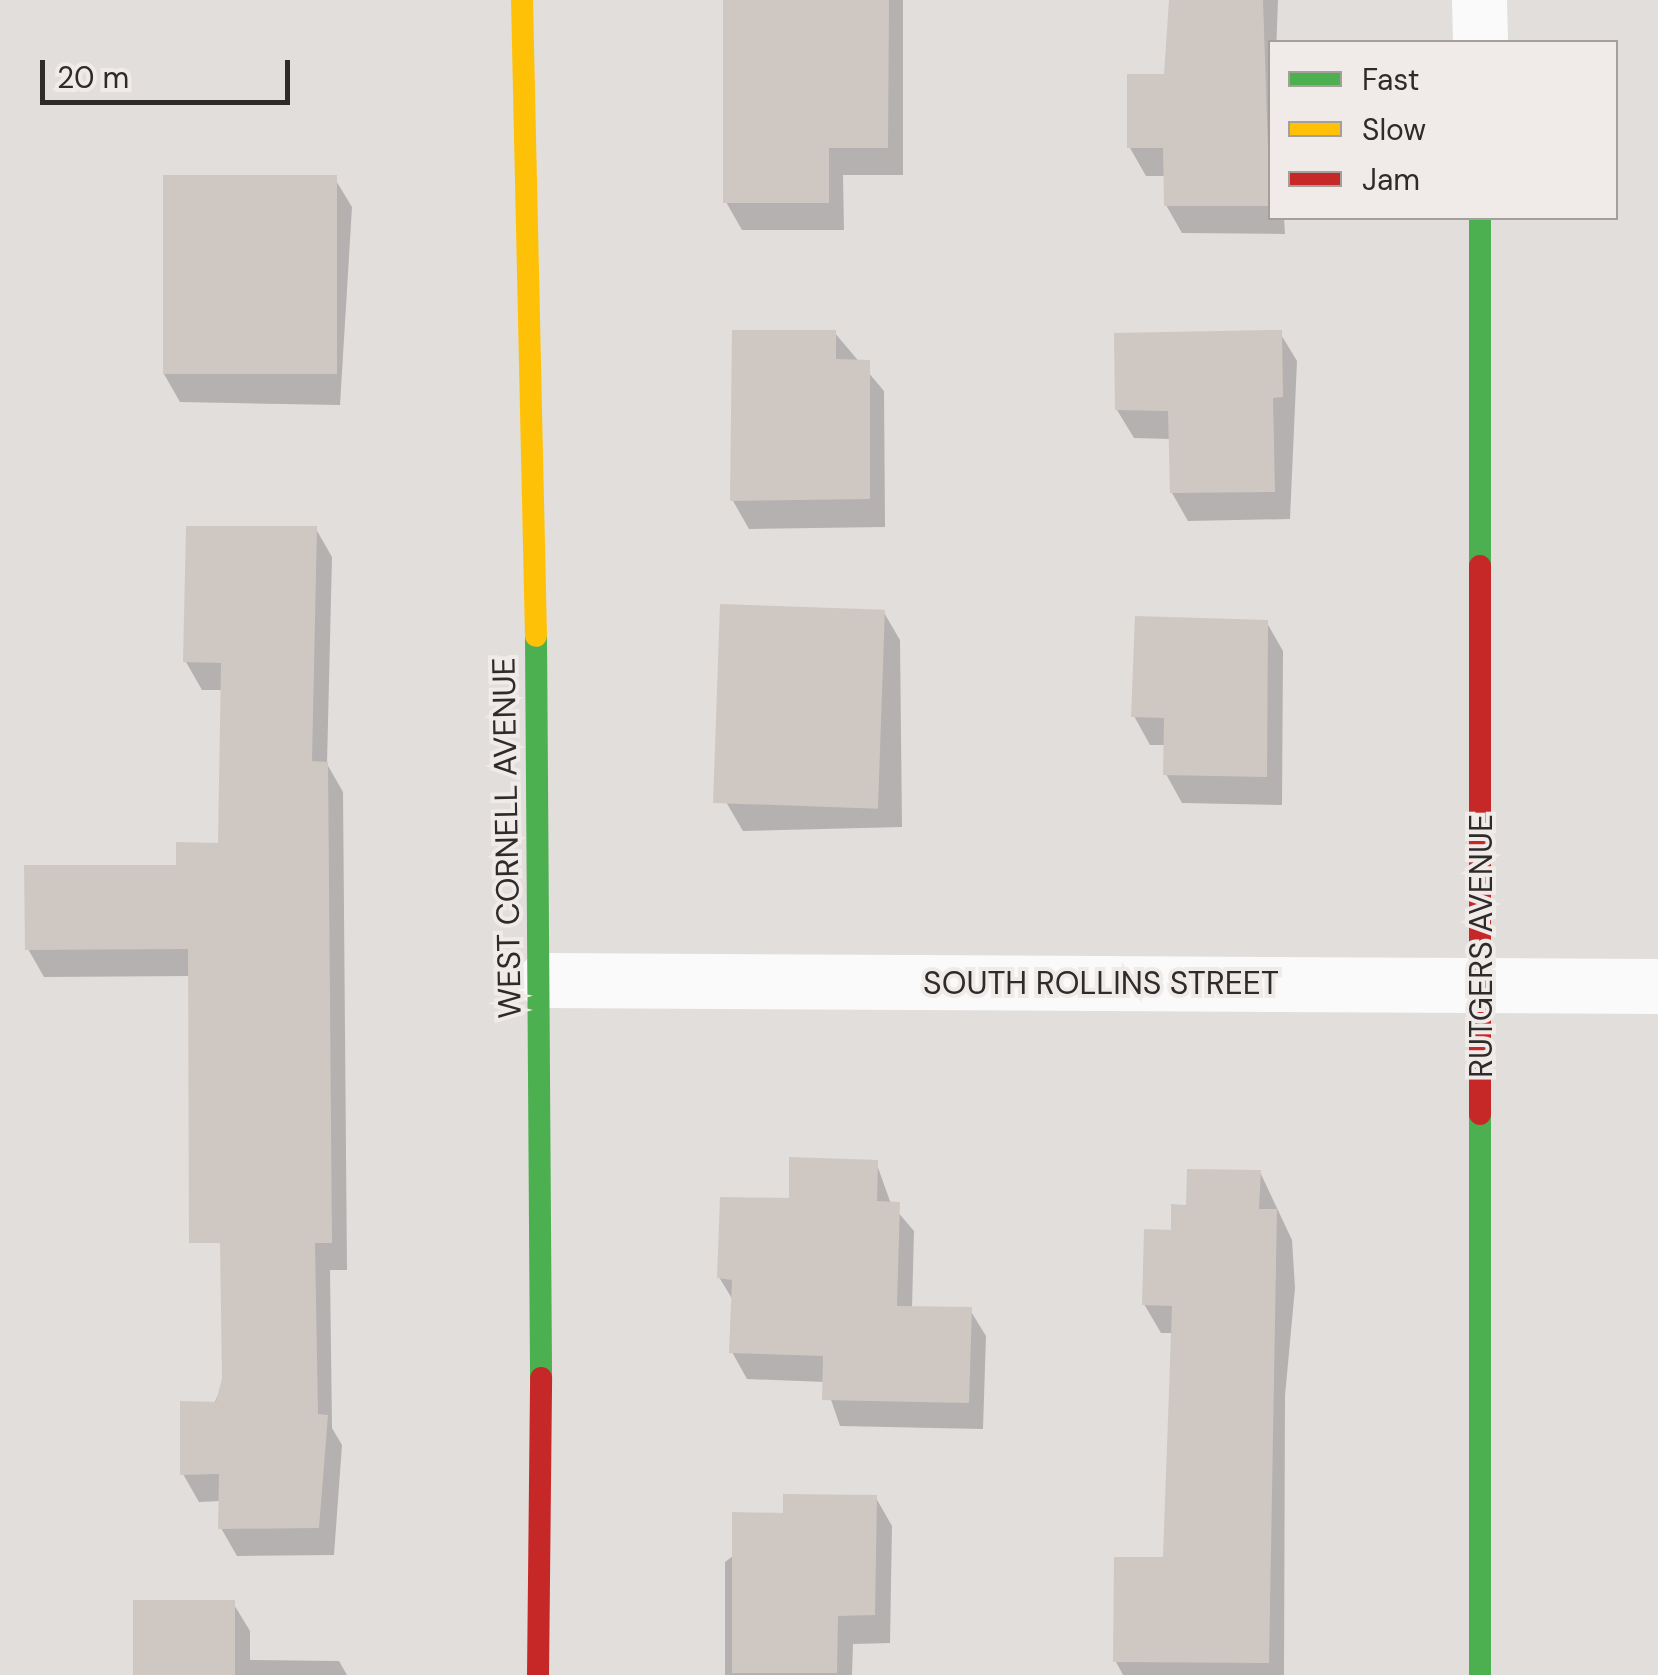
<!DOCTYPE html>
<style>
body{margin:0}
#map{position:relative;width:1658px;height:1675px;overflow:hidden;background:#e1dedc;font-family:"DM Sans",sans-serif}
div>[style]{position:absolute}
.shadow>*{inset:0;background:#0003}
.building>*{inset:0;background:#cfc8c2;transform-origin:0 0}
.street>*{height:55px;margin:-27.5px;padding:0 27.5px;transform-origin:27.5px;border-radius:27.5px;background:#fafafa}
.fast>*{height:22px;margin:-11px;padding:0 11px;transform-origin:11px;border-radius:11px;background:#4caf50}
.slow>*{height:22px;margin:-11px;padding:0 11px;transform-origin:11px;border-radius:11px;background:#ffc107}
.jam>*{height:22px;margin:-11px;padding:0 11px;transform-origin:11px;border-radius:11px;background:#c62828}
span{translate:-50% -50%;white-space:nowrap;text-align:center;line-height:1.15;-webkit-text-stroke:8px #f0ebe8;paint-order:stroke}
.street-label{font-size:32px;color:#2e2c2b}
.legend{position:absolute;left:1268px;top:40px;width:350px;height:180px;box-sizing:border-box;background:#f0ebe8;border:2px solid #a29f9c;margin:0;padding:12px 18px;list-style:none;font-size:30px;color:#2e2c2b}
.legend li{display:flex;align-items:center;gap:20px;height:50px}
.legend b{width:50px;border:2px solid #a29f9c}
.scale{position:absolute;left:40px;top:60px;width:250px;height:45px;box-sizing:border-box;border:5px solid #2e2c2b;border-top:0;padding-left:12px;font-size:30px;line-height:35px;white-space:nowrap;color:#2e2c2b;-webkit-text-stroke:8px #f0ebe8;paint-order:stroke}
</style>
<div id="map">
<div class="shadow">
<div style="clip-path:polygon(726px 0,903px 0,903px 175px,843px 175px,844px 230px,742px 230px,726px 202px)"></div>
<div style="clip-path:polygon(1171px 0,1278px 0,1270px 218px,1284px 218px,1285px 234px,1182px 233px,1166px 205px,1166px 176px,1146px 176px,1130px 148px,1167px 77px)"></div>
<div style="clip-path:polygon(335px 179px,352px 207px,340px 405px,180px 402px,164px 374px)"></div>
<div style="clip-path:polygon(834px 332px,884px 391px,885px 527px,749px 529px,733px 501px)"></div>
<div style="clip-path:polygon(1280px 333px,1297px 361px,1290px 519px,1188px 521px,1172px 493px,1171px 439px,1134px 438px,1117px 410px)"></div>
<div style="clip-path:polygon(316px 529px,332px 557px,327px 764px,343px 792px,347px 1270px,330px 1270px,332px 1428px,342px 1445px,334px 1555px,237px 1556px,221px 1528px,221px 1501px,199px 1502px,183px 1474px,225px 1379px,223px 1218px,190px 976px,44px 977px,28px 949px,220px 846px,223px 690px,202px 690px,186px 662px)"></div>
<div style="clip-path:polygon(883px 611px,900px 640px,902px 827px,743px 831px,726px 802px)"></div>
<div style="clip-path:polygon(1267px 623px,1283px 651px,1282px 805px,1182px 803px,1166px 774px,1166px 745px,1150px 745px,1134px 716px)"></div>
<div style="clip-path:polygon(876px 1162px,891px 1204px,914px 1231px,912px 1308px,970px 1310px,986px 1336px,983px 1429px,840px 1426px,825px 1382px,747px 1379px,732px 1352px,734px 1302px,719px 1277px,791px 1201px)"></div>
<div style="clip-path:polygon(1260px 1172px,1292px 1240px,1295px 1288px,1285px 1396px,1284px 1675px,1123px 1675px,1116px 1662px,1165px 1559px,1174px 1333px,1161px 1333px,1144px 1304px,1189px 1208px)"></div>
<div style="clip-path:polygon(876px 1498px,892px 1526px,890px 1643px,853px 1644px,852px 1675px,725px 1675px,725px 1562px,786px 1516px)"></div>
<div style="clip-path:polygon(233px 1603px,250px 1631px,250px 1660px,339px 1661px,347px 1675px,134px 1675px)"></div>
</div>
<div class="building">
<div style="clip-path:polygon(723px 0,889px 0,888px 148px,829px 148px,829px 203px,723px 203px)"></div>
<div style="clip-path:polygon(1169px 0,1263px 0,1270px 206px,1164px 206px,1163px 148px,1127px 148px,1127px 74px,1164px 74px)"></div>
<div style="left:163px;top:175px;width:174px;height:199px"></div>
<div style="clip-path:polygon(732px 330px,836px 330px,836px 359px,870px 360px,870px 499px,730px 501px)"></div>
<div style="clip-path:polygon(1271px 330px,1282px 330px,1283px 397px,1273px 398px,1275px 492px,1170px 493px,1168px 411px,1115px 410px,1114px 333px)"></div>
<div style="clip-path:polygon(186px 526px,317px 526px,312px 761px,328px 762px,332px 1243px,315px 1243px,318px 1414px,328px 1415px,319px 1528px,218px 1529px,219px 1474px,180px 1475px,180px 1401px,216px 1402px,222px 1378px,220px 1243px,189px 1243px,188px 949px,25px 950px,24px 865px,176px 865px,176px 842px,218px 843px,221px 663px,183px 662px)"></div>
<div style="left:720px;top:604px;width:165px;height:199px;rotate:2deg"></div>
<div style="clip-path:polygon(1135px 616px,1268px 620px,1267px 777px,1163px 775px,1164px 718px,1131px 717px)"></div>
<div style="clip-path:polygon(789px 1157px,878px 1160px,877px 1201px,900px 1202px,897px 1306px,972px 1307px,969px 1403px,822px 1400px,823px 1356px,729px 1353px,732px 1280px,717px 1278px,720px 1197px,789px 1198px)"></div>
<div style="clip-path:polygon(1187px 1169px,1261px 1170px,1259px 1209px,1277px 1209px,1269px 1663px,1113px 1662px,1114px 1557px,1163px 1557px,1172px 1306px,1142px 1305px,1144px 1229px,1171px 1230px,1171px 1204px,1186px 1205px)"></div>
<div style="clip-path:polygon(783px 1494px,877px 1495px,875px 1615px,838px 1616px,837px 1673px,732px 1673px,732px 1512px,783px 1513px)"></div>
<div style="left:133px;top:1600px;width:102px;height:75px"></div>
</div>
<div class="street">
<div style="left:1479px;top:0;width:42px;rotate:88.6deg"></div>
<div style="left:544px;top:980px;width:1114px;rotate:0.31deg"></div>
</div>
<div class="fast">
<div style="left:1480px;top:218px;width:348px;rotate:90deg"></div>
<div style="left:536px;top:636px;width:742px;rotate:89.61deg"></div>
<div style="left:1480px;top:1114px;width:561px;rotate:90deg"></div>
</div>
<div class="slow">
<div style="left:522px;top:0;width:636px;rotate:88.74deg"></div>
</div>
<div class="jam">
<div style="left:1480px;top:566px;width:548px;rotate:90deg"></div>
<div style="left:538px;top:1675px;width:297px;rotate:-89.4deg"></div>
</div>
<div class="street-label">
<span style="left:507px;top:838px;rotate:-91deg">WEST CORNELL AVENUE</span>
<span style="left:1481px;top:946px;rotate:-90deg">RUTGERS AVENUE</span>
<span style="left:1101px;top:983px">SOUTH ROLLINS STREET</span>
</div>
<ul class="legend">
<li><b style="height:12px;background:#4caf50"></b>Fast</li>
<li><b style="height:12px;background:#ffc107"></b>Slow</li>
<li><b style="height:12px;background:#c62828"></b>Jam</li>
</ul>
<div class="scale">20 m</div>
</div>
